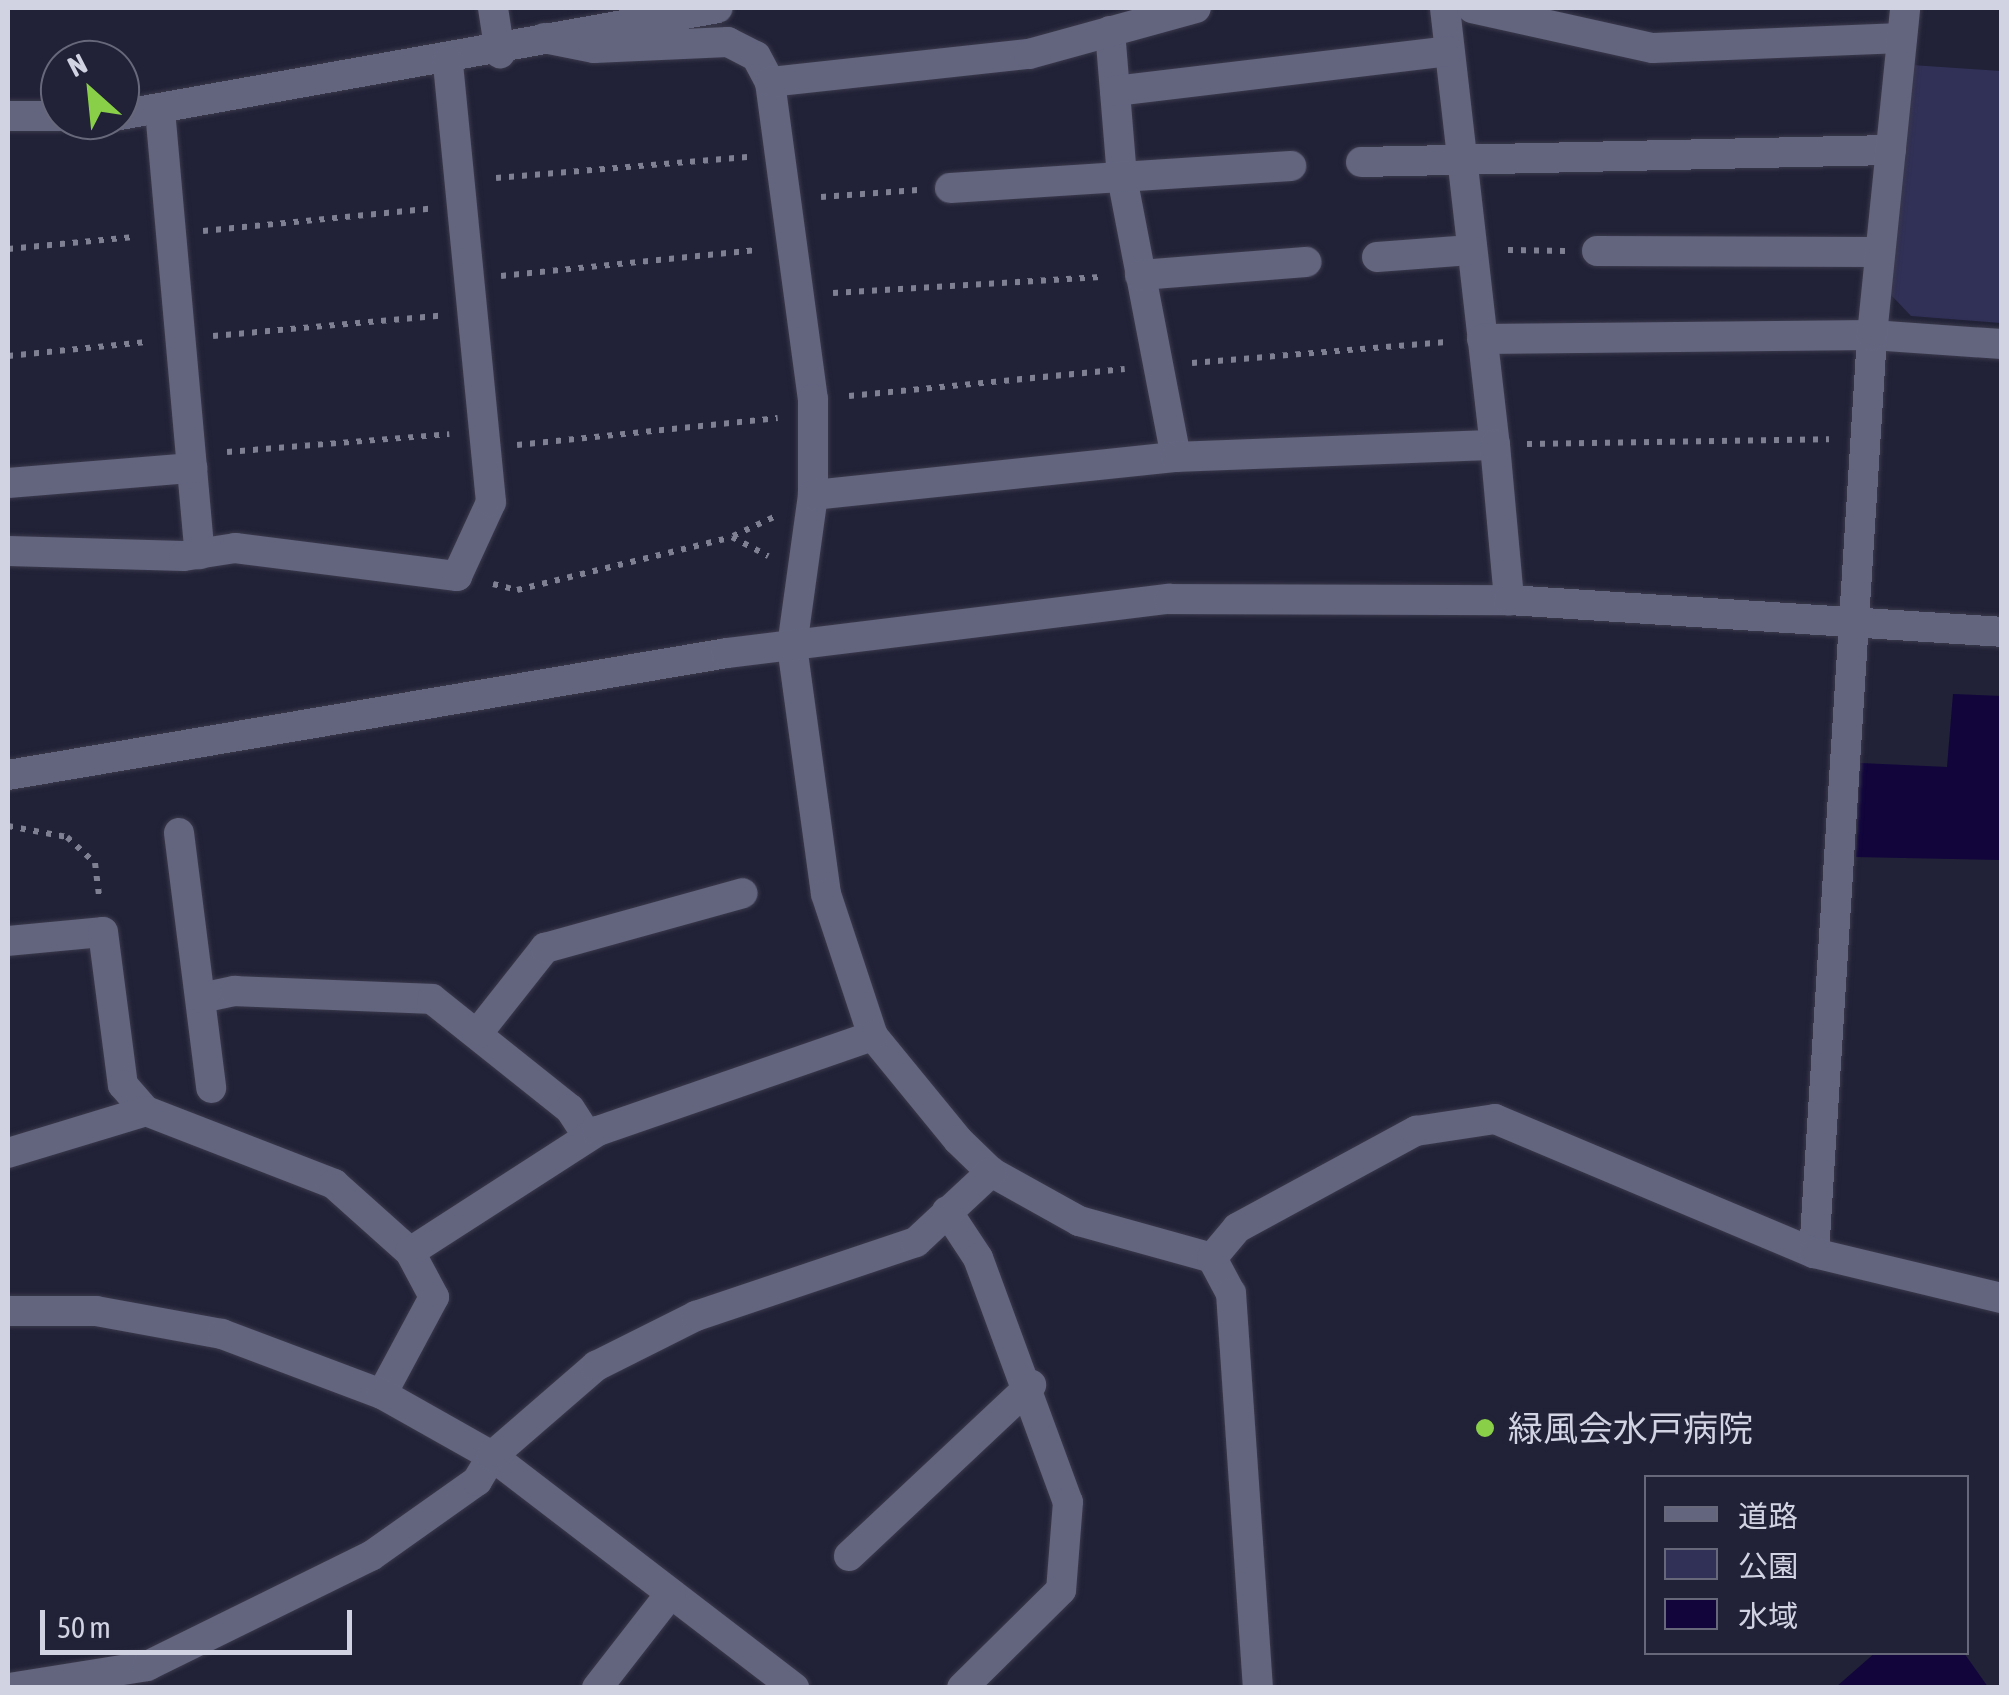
<!DOCTYPE html>
<meta charset="utf-8">
<style>
body{margin:0}
#map{position:relative;width:2009px;height:1695px;overflow:hidden;background:#212137;font-family:"Asap Condensed","Noto Sans JP",sans-serif}
div>[style]{position:absolute}
.green>*{inset:0;background:#313056}
.water>*{inset:0;background:#11053c}
.path>*{height:6px;margin-top:-3px;transform-origin:0;background:repeating-linear-gradient(90deg,#7f8092 0 5px,transparent 0 13px)}
.roads{filter:drop-shadow(0 0 2px #3b3a4c) drop-shadow(0 0 2px #3b3a4c)}
.minor>*{height:30px;margin:-15px;padding:0 15px;transform-origin:15px;border-radius:15px;background:#63657f}
.dots>*{width:28px;height:28px;translate:-50% -50%;box-sizing:border-box;border:5px solid #212137;border-radius:50%}
span{translate:-50% -50%;white-space:nowrap;text-align:center;line-height:1.15;-webkit-text-stroke:10px #212137;paint-order:stroke}
.poi-label{font-size:35px;color:#d2d3e2}
.left{translate:0 -50%;text-align:left}
.frame{position:absolute;inset:0;border:10px solid #d2d3e2;pointer-events:none}
.legend{position:absolute;left:1644px;top:1475px;width:325px;height:180px;box-sizing:border-box;background:#212137;border:2px solid #68687b;margin:0;padding:12px 18px;list-style:none;font-size:30px;color:#d2d3e2}
.legend li{display:flex;align-items:center;gap:20px;height:50px}
.legend b{width:50px;border:2px solid #68687b}
.north{position:absolute;left:40px;top:40px;width:100px;height:100px;box-sizing:border-box;background:#212137;border:2px solid #68687b;border-radius:50%;rotate:333deg;font-size:28px;font-weight:700;line-height:40px;text-align:center;color:#d2d3e2}
.north::after{content:'';display:block;margin:auto;width:35px;height:45px;background:#89cf48;clip-path:polygon(50% 0,100% 100%,50% 72%,0 100%)}
.scale{position:absolute;left:40px;top:1610px;width:312px;height:45px;box-sizing:border-box;border:5px solid #d2d3e2;border-top:0;padding-left:12px;font-size:30px;line-height:35px;white-space:nowrap;color:#d2d3e2;-webkit-text-stroke:8px #212137;paint-order:stroke}
</style>
<div id="map">
<div class="green">
<div style="clip-path:polygon(1912px 65px,2001px 71px,2001px 323px,1911px 316px,1891px 295px)"></div>
</div>
<div class="water">
<div style="clip-path:polygon(1953px 694px,2001px 696px,2001px 860px,1856px 857px,1860px 763px,1947px 767px)"></div>
<div style="clip-path:polygon(1876px 1652px,1964px 1653px,1988px 1687px,1836px 1687px)"></div>
</div>
<div class="path">
<div style="left:496px;top:178px;width:252px;rotate:-4.8deg"></div>
<div style="left:821px;top:197px;width:97px;rotate:-4.1deg"></div>
<div style="left:203px;top:231px;width:227px;rotate:-5.6deg"></div>
<div style="left:8px;top:249px;width:129px;rotate:-5.4deg"></div>
<div style="left:1508px;top:250px;width:57px;rotate:1deg"></div>
<div style="left:501px;top:276px;width:257px;rotate:-5.8deg"></div>
<div style="left:833px;top:293px;width:272px;rotate:-3.4deg"></div>
<div style="left:213px;top:336px;width:227px;rotate:-5.1deg"></div>
<div style="left:8px;top:356px;width:139px;rotate:-5.8deg"></div>
<div style="left:1192px;top:363px;width:258px;rotate:-4.7deg"></div>
<div style="left:849px;top:396px;width:277px;rotate:-5.6deg"></div>
<div style="left:1527px;top:444px;width:302px;rotate:-0.9deg"></div>
<div style="left:517px;top:445px;width:262px;rotate:-5.9deg"></div>
<div style="left:227px;top:452px;width:223px;rotate:-4.6deg"></div>
<div style="left:733px;top:536px;width:47px;rotate:-24.9deg"></div>
<div style="left:493px;top:584px;width:25px;rotate:14deg"></div>
<div style="left:517px;top:590px;width:221px;rotate:-13.8deg"></div>
<div style="left:732px;top:537px;width:41px;rotate:27.8deg"></div>
<div style="left:8px;top:826px;width:60px;rotate:10.6deg"></div>
<div style="left:67px;top:837px;width:38px;rotate:43deg"></div>
<div style="left:95px;top:863px;width:35px;rotate:83deg"></div>
</div>
<div class="roads">
<div class="minor">
<div style="left:493px;top:8px;width:46px;rotate:81.2deg"></div>
<div style="left:1445px;top:8px;width:440px;rotate:83.5deg"></div>
<div style="left:1472px;top:8px;width:185px;rotate:12.5deg"></div>
<div style="left:1653px;top:48px;width:249px;rotate:-2.3deg"></div>
<div style="left:1110px;top:31px;width:146px;rotate:85.3deg"></div>
<div style="left:1122px;top:177px;width:285px;rotate:79.1deg"></div>
<div style="left:544px;top:38px;width:51px;rotate:11.3deg"></div>
<div style="left:594px;top:48px;width:134px;rotate:-2.6deg"></div>
<div style="left:728px;top:42px;width:31px;rotate:27deg"></div>
<div style="left:756px;top:56px;width:30px;rotate:62deg"></div>
<div style="left:770px;top:82px;width:320px;rotate:82.3deg"></div>
<div style="left:813px;top:399px;width:96px;rotate:90deg"></div>
<div style="left:813px;top:495px;width:152px;rotate:97.9deg"></div>
<div style="left:792px;top:646px;width:250px;rotate:82.2deg"></div>
<div style="left:826px;top:894px;width:150px;rotate:71.7deg"></div>
<div style="left:873px;top:1036px;width:134px;rotate:50.7deg"></div>
<div style="left:958px;top:1140px;width:46px;rotate:44.1deg"></div>
<div style="left:991px;top:1172px;width:101px;rotate:29.1deg"></div>
<div style="left:1079px;top:1221px;width:138px;rotate:15.5deg"></div>
<div style="left:1212px;top:1258px;width:40px;rotate:62deg"></div>
<div style="left:1231px;top:1293px;width:396px;rotate:86.1deg"></div>
<div style="left:770px;top:82px;width:261px;rotate:-6.2deg"></div>
<div style="left:1029px;top:54px;width:173px;rotate:-15.4deg"></div>
<div style="left:1115px;top:91px;width:336px;rotate:-6.8deg"></div>
<div style="left:160px;top:110px;width:446px;rotate:84.9deg"></div>
<div style="left:120px;top:115px;width:607px;rotate:-10.14deg"></div>
<div style="left:8px;top:116px;width:52px"></div>
<div style="left:1361px;top:162px;width:530px;rotate:-1.3deg"></div>
<div style="left:950px;top:188px;width:342px;rotate:-3.7deg"></div>
<div style="left:1597px;top:251px;width:283px;rotate:0.2deg"></div>
<div style="left:1377px;top:257px;width:94px;rotate:-4.3deg"></div>
<div style="left:1140px;top:275px;width:167px;rotate:-4.5deg"></div>
<div style="left:1482px;top:339px;width:390px;rotate:-0.6deg"></div>
<div style="left:1872px;top:335px;width:130px;rotate:4deg"></div>
<div style="left:8px;top:483px;width:185px;rotate:-4.7deg"></div>
<div style="left:813px;top:495px;width:365px;rotate:-6deg"></div>
<div style="left:1176px;top:457px;width:319px;rotate:-2.2deg"></div>
<div style="left:1495px;top:445px;width:156px;rotate:84.8deg"></div>
<div style="left:8px;top:551px;width:176px;rotate:1.6deg"></div>
<div style="left:184px;top:556px;width:52px;rotate:-8.9deg"></div>
<div style="left:235px;top:548px;width:224px;rotate:7.2deg"></div>
<div style="left:457px;top:576px;width:81px;rotate:-65.3deg"></div>
<div style="left:491px;top:502px;width:443px;rotate:-95.6deg"></div>
<div style="left:8px;top:775px;width:729px;rotate:-9.63deg"></div>
<div style="left:727px;top:653px;width:445px;rotate:-7deg"></div>
<div style="left:1169px;top:599px;width:340px;rotate:0.2deg"></div>
<div style="left:1509px;top:600px;width:494px;rotate:3.7deg"></div>
<div style="left:179px;top:833px;width:257px;rotate:82.8deg"></div>
<div style="left:8px;top:941px;width:95px;rotate:-5.4deg"></div>
<div style="left:103px;top:932px;width:154px;rotate:82.6deg"></div>
<div style="left:123px;top:1085px;width:35px;rotate:49deg"></div>
<div style="left:146px;top:1111px;width:202px;rotate:21.2deg"></div>
<div style="left:334px;top:1184px;width:102px;rotate:41.8deg"></div>
<div style="left:410px;top:1252px;width:51px;rotate:61.9deg"></div>
<div style="left:434px;top:1297px;width:110px;rotate:118.2deg"></div>
<div style="left:201px;top:998px;width:35px;rotate:-12deg"></div>
<div style="left:235px;top:991px;width:197px;rotate:2.3deg"></div>
<div style="left:432px;top:999px;width:176px;rotate:38.6deg"></div>
<div style="left:570px;top:1109px;width:33px;rotate:57deg"></div>
<div style="left:477px;top:1034px;width:110px;rotate:-51.7deg"></div>
<div style="left:545px;top:948px;width:205px;rotate:-15.5deg"></div>
<div style="left:8px;top:1153px;width:144px;rotate:-16.9deg"></div>
<div style="left:947px;top:1211px;width:56px;rotate:56.6deg"></div>
<div style="left:978px;top:1258px;width:260px;rotate:69.8deg"></div>
<div style="left:1068px;top:1502px;width:88px;rotate:94.5deg"></div>
<div style="left:1061px;top:1590px;width:139px;rotate:135.3deg"></div>
<div style="left:410px;top:1252px;width:224px;rotate:-32.8deg"></div>
<div style="left:598px;top:1131px;width:291px;rotate:-19.1deg"></div>
<div style="left:1814px;top:1253px;width:920px;rotate:-86.38deg"></div>
<div style="left:1872px;top:335px;width:329px;rotate:-84.2deg"></div>
<div style="left:1212px;top:1258px;width:39px;rotate:-50deg"></div>
<div style="left:1237px;top:1228px;width:204px;rotate:-28.5deg"></div>
<div style="left:1416px;top:1131px;width:80px;rotate:-8.6deg"></div>
<div style="left:1495px;top:1119px;width:346px;rotate:22.8deg"></div>
<div style="left:1814px;top:1253px;width:193px;rotate:13.5deg"></div>
<div style="left:8px;top:1311px;width:88px"></div>
<div style="left:96px;top:1311px;width:128px;rotate:10.3deg"></div>
<div style="left:222px;top:1334px;width:171px;rotate:20.6deg"></div>
<div style="left:382px;top:1394px;width:126px;rotate:29.4deg"></div>
<div style="left:492px;top:1456px;width:381px;rotate:37.5deg"></div>
<div style="left:849px;top:1556px;width:250px;rotate:-43.2deg"></div>
<div style="left:10px;top:1688px;width:139px;rotate:-9.1deg"></div>
<div style="left:147px;top:1666px;width:250px;rotate:-26.2deg"></div>
<div style="left:371px;top:1556px;width:130px;rotate:-35.3deg"></div>
<div style="left:477px;top:1481px;width:29px;rotate:-59deg"></div>
<div style="left:492px;top:1456px;width:138px;rotate:-40.9deg"></div>
<div style="left:596px;top:1366px;width:112px;rotate:-26.6deg"></div>
<div style="left:696px;top:1316px;width:232px;rotate:-18.6deg"></div>
<div style="left:916px;top:1242px;width:103px;rotate:-43deg"></div>
<div style="left:597px;top:1688px;width:120px;rotate:-52.1deg"></div>
</div>
</div>
<div class="dots">
<div style="left:1485px;top:1428px;background:#89cf48"></div>
</div>
<div class="poi-label">
<span class="left" style="left:1508px;top:1428px">緑風会水戸病院</span>
</div>
<div class="frame"></div>
<ul class="legend">
<li><b style="height:12px;background:#63657f"></b>道路</li>
<li><b style="height:28px;background:#313056"></b>公園</li>
<li><b style="height:28px;background:#11053c"></b>水域</li>
</ul>
<div class="north">N</div>
<div class="scale">50 m</div>
</div>
